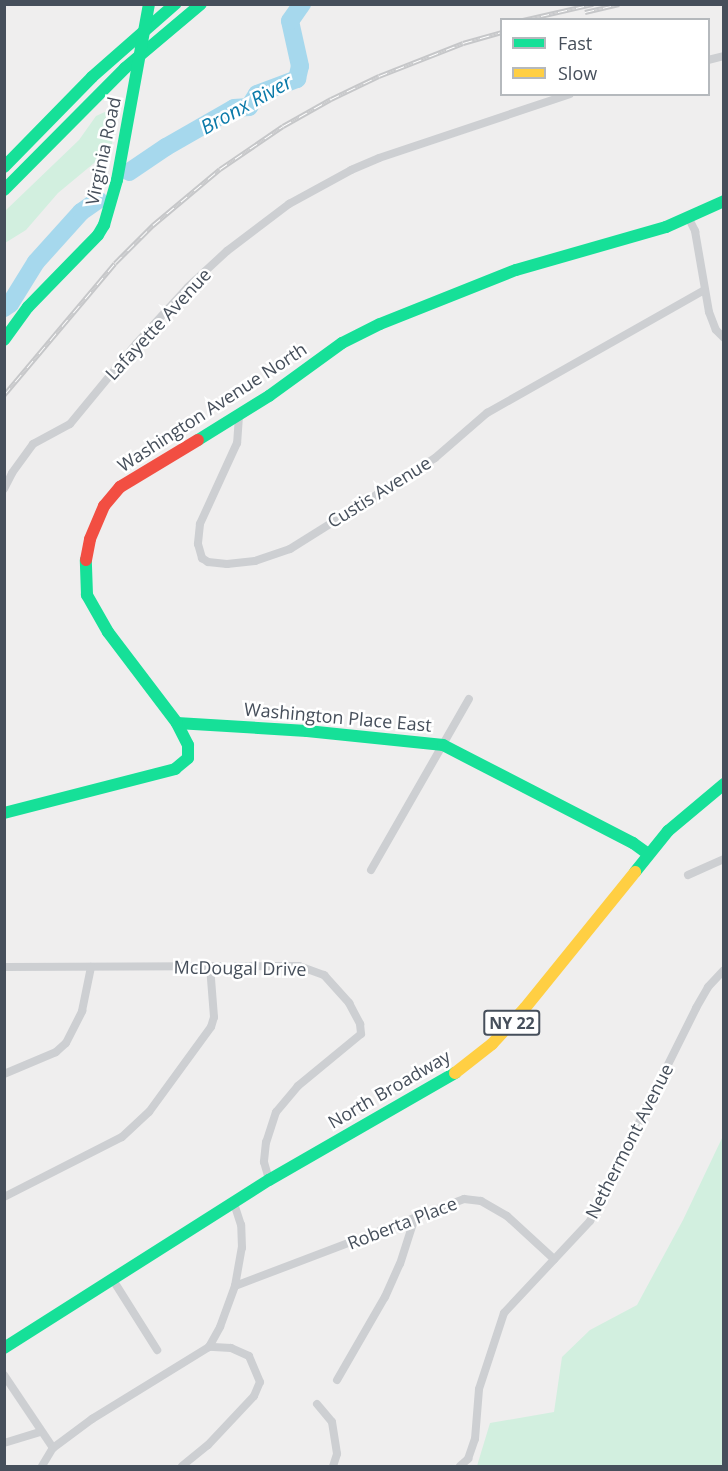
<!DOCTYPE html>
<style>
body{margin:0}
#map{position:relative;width:728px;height:1471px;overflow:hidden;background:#efeeee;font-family:"Open Sans",sans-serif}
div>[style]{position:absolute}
.green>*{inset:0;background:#d2efdf}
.river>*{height:18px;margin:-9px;padding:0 9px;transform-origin:9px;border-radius:9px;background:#a6d8ed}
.street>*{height:8px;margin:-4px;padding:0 4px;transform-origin:4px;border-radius:4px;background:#cdcfd2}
.fast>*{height:12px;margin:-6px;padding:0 6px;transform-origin:6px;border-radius:6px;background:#16e098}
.slow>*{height:12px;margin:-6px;padding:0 6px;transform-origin:6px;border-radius:6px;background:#ffcf43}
.jam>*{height:12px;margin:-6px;padding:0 6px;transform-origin:6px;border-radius:6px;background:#f24e42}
.rail>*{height:5px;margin-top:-2.5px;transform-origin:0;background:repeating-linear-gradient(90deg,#fff 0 9px,#c6c7c9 0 18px);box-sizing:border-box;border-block:2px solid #c6c7c9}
span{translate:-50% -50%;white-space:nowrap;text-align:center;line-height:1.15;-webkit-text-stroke:5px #fff;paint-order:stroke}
.shield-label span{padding:2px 4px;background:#fff;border:2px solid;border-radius:4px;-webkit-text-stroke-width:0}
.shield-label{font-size:16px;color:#464f5b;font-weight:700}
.street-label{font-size:18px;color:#464f5b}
.water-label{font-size:20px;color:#0b7aa9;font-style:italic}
.frame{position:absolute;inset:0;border:6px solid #464f5b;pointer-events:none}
.legend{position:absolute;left:500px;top:18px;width:210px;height:78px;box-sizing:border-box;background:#fff;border:2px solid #b5b9bd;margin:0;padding:8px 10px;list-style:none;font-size:18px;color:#464f5b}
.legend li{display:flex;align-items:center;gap:12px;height:30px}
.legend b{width:30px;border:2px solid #b5b9bd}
</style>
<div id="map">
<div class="green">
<div style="clip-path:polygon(107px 111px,115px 127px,111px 149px,58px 193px,26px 230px,5px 243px,5px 211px,79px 140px,96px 116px)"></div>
<div style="clip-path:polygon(723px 1136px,723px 1466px,477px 1466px,490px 1423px,554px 1412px,562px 1357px,590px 1330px,637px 1305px,683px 1220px)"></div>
</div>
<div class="river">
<div style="left:129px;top:172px;width:45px;rotate:-34deg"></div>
<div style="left:166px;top:147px;width:78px;rotate:-29.8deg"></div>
<div style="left:234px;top:108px;width:15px;rotate:-4deg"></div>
<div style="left:249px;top:107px;width:15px;rotate:-58deg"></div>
<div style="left:257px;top:94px;width:43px;rotate:-20.6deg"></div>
<div style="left:297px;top:79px;width:13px;rotate:-77deg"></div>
<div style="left:300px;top:66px;width:46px;rotate:-102.5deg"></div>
<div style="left:290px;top:21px;width:21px;rotate:-55deg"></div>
<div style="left:4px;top:308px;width:7px;rotate:-34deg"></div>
<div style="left:10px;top:304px;width:49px;rotate:-58.2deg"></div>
<div style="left:36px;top:262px;width:67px;rotate:-48deg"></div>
<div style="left:81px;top:212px;width:21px;rotate:-35deg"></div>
</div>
<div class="street">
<div style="left:708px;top:60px;width:16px;rotate:-14deg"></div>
<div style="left:688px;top:217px;width:16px;rotate:63deg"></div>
<div style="left:695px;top:231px;width:82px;rotate:80.2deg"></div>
<div style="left:709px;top:312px;width:19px;rotate:69deg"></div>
<div style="left:716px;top:330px;width:11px;rotate:45deg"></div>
<div style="left:239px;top:416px;width:27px;rotate:94deg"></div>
<div style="left:237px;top:443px;width:89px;rotate:114.6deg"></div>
<div style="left:200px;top:524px;width:20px;rotate:96deg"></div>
<div style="left:198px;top:544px;width:15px;rotate:74deg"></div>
<div style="left:202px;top:558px;width:7px;rotate:34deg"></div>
<div style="left:208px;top:562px;width:19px;rotate:6deg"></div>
<div style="left:227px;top:564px;width:28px;rotate:-6deg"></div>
<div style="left:255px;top:561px;width:37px;rotate:-19deg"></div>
<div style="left:290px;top:549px;width:171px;rotate:-32.1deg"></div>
<div style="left:435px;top:458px;width:69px;rotate:-40.9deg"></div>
<div style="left:487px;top:413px;width:249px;rotate:-29.5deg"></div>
<div style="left:4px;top:489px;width:18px;rotate:-63deg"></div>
<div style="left:12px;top:473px;width:36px;rotate:-54deg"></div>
<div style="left:33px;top:444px;width:42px;rotate:-28.4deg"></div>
<div style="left:70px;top:424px;width:104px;rotate:-50.5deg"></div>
<div style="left:136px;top:344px;width:77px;rotate:-47.6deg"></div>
<div style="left:188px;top:287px;width:53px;rotate:-42.7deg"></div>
<div style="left:227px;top:251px;width:78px;rotate:-37.2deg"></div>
<div style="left:289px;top:204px;width:71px;rotate:-28.7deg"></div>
<div style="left:351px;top:170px;width:30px;rotate:-23deg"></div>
<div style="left:379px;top:158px;width:201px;rotate:-18.5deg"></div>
<div style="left:371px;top:870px;width:197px;rotate:-60.2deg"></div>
<div style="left:688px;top:875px;width:39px;rotate:-24deg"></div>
<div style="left:4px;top:967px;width:295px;rotate:-0.2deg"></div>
<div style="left:299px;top:966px;width:27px;rotate:20deg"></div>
<div style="left:324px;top:975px;width:38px;rotate:48deg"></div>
<div style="left:349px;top:1003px;width:24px;rotate:62deg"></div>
<div style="left:360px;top:1024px;width:10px;rotate:84deg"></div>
<div style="left:361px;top:1034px;width:82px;rotate:140.5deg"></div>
<div style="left:298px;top:1086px;width:34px;rotate:130deg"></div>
<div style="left:276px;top:1112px;width:32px;rotate:108deg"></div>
<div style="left:266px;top:1142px;width:20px;rotate:96deg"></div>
<div style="left:264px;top:1162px;width:19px;rotate:74deg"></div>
<div style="left:4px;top:1074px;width:56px;rotate:-22.9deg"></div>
<div style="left:56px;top:1052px;width:13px;rotate:-42deg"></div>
<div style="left:66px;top:1043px;width:36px;rotate:-63deg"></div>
<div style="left:82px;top:1011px;width:45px;rotate:-78.4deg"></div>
<div style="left:4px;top:1197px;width:132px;rotate:-27deg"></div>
<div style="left:122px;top:1137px;width:37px;rotate:-43deg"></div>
<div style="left:149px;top:1112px;width:105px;rotate:-53.9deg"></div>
<div style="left:211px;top:1027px;width:10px;rotate:-73deg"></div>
<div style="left:214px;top:1017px;width:51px;rotate:-94.5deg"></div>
<div style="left:113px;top:1280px;width:83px;rotate:57.8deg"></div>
<div style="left:235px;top:1286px;width:245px;rotate:-20.8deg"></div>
<div style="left:464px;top:1199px;width:17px;rotate:7deg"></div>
<div style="left:481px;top:1201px;width:30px;rotate:30deg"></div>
<div style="left:507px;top:1216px;width:64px;rotate:42.5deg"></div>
<div style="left:4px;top:1375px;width:88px;rotate:56.1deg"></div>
<div style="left:337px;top:1380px;width:96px;rotate:-60deg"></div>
<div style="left:385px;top:1297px;width:36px;rotate:-66deg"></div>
<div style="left:400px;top:1264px;width:46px;rotate:-72.3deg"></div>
<div style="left:317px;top:1404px;width:23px;rotate:50deg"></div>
<div style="left:332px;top:1422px;width:32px;rotate:81deg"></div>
<div style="left:337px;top:1454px;width:13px;rotate:108deg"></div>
<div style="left:4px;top:1443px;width:38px;rotate:-17deg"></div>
<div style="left:42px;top:1466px;width:21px;rotate:-59deg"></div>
<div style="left:53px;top:1448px;width:49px;rotate:-36.6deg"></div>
<div style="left:92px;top:1419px;width:137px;rotate:-31.6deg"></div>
<div style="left:209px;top:1347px;width:23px;rotate:-61deg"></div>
<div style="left:220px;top:1327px;width:44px;rotate:-69.9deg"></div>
<div style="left:235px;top:1286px;width:39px;rotate:-80deg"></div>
<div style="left:242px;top:1248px;width:23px;rotate:-92deg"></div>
<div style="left:241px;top:1225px;width:23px;rotate:-108deg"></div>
<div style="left:182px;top:1466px;width:33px;rotate:-39deg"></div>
<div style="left:208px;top:1445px;width:67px;rotate:-46.8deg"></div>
<div style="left:254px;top:1396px;width:15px;rotate:-67deg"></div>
<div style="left:260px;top:1382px;width:28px;rotate:-113deg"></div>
<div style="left:249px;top:1356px;width:20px;rotate:-156deg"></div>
<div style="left:231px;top:1348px;width:22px;rotate:-177deg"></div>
<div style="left:460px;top:1466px;width:11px;rotate:-41deg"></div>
<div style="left:468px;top:1459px;width:21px;rotate:-71deg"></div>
<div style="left:475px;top:1439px;width:50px;rotate:-85.4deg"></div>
<div style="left:479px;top:1389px;width:80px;rotate:-71.8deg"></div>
<div style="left:504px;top:1313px;width:126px;rotate:-46.9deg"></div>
<div style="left:590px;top:1221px;width:238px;rotate:-63.5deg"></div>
<div style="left:696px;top:1008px;width:24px;rotate:-60deg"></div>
<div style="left:708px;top:987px;width:23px;rotate:-47deg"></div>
</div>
<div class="fast">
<div style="left:4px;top:167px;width:126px;rotate:-45.6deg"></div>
<div style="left:92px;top:77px;width:111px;rotate:-41.3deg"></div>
<div style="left:4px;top:190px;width:172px;rotate:-45.2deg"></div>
<div style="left:125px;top:68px;width:99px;rotate:-40.1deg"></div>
<div style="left:4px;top:340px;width:41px;rotate:-54deg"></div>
<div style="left:28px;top:307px;width:100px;rotate:-45.8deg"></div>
<div style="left:98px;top:235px;width:12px;rotate:-59deg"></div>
<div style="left:104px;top:225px;width:47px;rotate:-73.9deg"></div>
<div style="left:117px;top:180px;width:179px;rotate:-79.7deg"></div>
<div style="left:198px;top:440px;width:84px;rotate:-31.8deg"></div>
<div style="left:269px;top:396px;width:90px;rotate:-36deg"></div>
<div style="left:342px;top:343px;width:42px;rotate:-26.6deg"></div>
<div style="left:380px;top:324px;width:146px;rotate:-21.7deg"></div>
<div style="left:516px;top:270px;width:156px;rotate:-16deg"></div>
<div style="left:666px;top:227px;width:64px;rotate:-24.1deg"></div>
<div style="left:177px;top:723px;width:130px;rotate:3.5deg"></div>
<div style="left:307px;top:731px;width:137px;rotate:5.9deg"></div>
<div style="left:443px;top:745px;width:214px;rotate:27.3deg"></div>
<div style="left:633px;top:843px;width:19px;rotate:36deg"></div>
<div style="left:4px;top:813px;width:177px;rotate:-14.4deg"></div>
<div style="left:175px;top:769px;width:17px;rotate:-40deg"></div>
<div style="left:188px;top:758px;width:13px;rotate:-90deg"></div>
<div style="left:188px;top:745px;width:25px;rotate:-117deg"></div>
<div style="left:177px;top:723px;width:114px;rotate:-127.2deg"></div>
<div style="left:108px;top:632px;width:43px;rotate:-119.6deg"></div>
<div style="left:87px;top:595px;width:35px;rotate:-92deg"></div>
<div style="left:635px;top:872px;width:53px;rotate:-51.2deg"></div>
<div style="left:668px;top:831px;width:73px;rotate:-40deg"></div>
<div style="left:4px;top:1348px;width:314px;rotate:-32.4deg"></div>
<div style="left:269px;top:1180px;width:215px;rotate:-29.9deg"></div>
</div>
<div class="slow">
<div style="left:455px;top:1073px;width:47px;rotate:-38.1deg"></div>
<div style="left:492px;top:1044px;width:49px;rotate:-47.5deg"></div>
<div style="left:525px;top:1008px;width:175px;rotate:-51deg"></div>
</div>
<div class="jam">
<div style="left:86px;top:560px;width:21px;rotate:-79deg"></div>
<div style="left:90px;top:539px;width:36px;rotate:-67deg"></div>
<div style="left:104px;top:506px;width:25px;rotate:-50deg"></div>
<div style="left:120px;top:487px;width:91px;rotate:-31.1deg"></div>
</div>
<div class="rail">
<div style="left:585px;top:12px;width:35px;rotate:-13deg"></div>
<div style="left:523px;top:20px;width:72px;rotate:-12.9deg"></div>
<div style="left:4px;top:395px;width:172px;rotate:-49.9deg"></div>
<div style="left:115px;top:263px;width:54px;rotate:-45deg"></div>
<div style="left:153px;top:225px;width:87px;rotate:-39.9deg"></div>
<div style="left:220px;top:169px;width:76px;rotate:-34.3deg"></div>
<div style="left:283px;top:126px;width:55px;rotate:-29.4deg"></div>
<div style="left:331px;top:99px;width:53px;rotate:-25.6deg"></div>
<div style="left:379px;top:76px;width:90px;rotate:-21.4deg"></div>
<div style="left:463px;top:43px;width:41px;rotate:-15.8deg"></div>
</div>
<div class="shield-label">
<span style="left:512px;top:1023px">NY 22</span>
</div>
<div class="street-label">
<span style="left:103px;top:151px;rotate:-78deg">Virginia Road</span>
<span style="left:158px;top:324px;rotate:-47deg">Lafayette Avenue</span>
<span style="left:212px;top:407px;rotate:-33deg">Washington Avenue North</span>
<span style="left:379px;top:492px;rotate:-32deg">Custis Avenue</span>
<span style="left:338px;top:717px;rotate:5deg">Washington Place East</span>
<span style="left:240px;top:968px;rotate:1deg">McDougal Drive</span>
<span style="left:389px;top:1089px;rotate:-30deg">North Broadway</span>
<span style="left:629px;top:1141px;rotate:-63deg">Nethermont Avenue</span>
<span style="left:402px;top:1223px;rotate:-21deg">Roberta Place</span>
</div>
<div class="water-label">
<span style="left:246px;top:104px;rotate:-29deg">Bronx River</span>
</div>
<div class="frame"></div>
<ul class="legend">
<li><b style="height:8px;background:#16e098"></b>Fast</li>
<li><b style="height:8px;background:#ffcf43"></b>Slow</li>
</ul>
</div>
